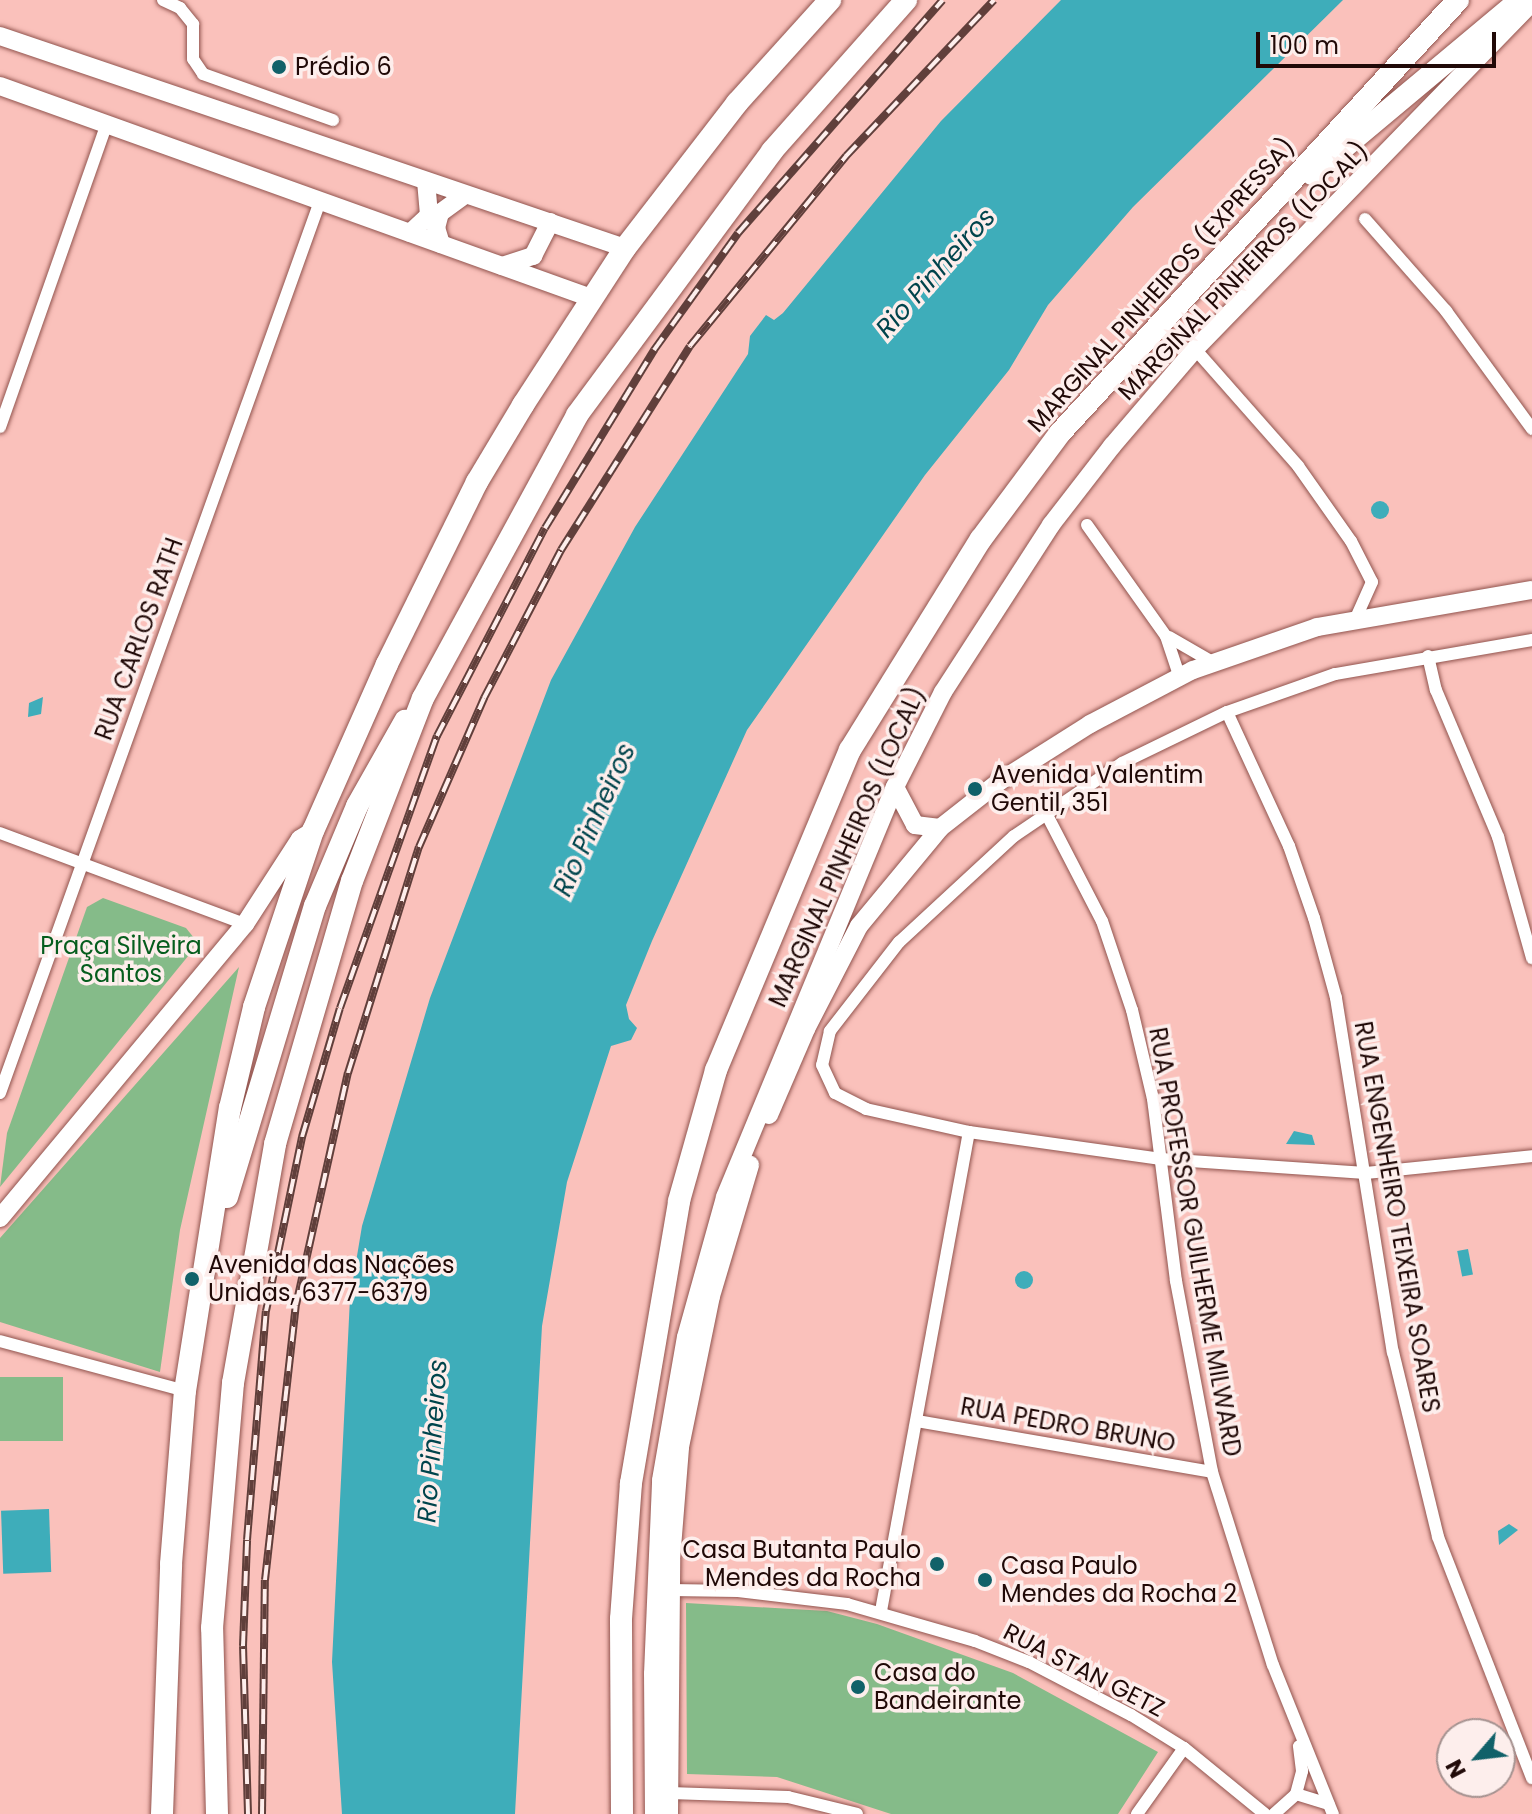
<!DOCTYPE html>
<meta charset="utf-8">
<style>
body{margin:0}
#map{position:relative;width:1532px;height:1814px;overflow:hidden;background:#fac1bb;font-family:Poppins,sans-serif}
div>[style]{position:absolute}
.green>*{inset:0;background:#85bb89;transform-origin:0 0}
.water>*{inset:0;background:#3eadba;transform-origin:0 0}
.round{border-radius:50%}
.roads{filter:drop-shadow(0 0 2px #91544e) drop-shadow(0 0 2px #91544e)}
.street>*{height:12px;margin:-6px;padding:0 6px;transform-origin:6px;border-radius:6px;background:#fff}
.secondary>*{height:18px;margin:-9px;padding:0 9px;transform-origin:9px;border-radius:9px;background:#fff}
.highway>*{height:22px;margin:-11px;padding:0 11px;transform-origin:11px;border-radius:11px;background:#fff}
.rail>*{height:8px;margin-top:-4px;transform-origin:0;background:repeating-linear-gradient(90deg,#fdeeec 0 15px,#603f3b 0 30px);box-sizing:border-box;border-block:2px solid #603f3b}
.dots>*{width:22px;height:22px;translate:-50% -50%;box-sizing:border-box;border:4px solid #fdeeec;border-radius:50%}
span{translate:-50% -50%;white-space:nowrap;text-align:center;line-height:1.15;-webkit-text-stroke:7px #fdeeec;paint-order:stroke}
.poi-label{font-size:24px;color:#200907}
.left{translate:0 -50%;text-align:left}
.right{translate:-100% -50%;text-align:right}
.street-label{font-size:24px;color:#200907}
.park-label{font-size:24px;color:#055d1d}
.water-label{font-size:26px;color:#00444c;font-style:italic}
.north{position:absolute;left:1436px;top:1718px;width:80px;height:80px;box-sizing:border-box;background:#fdeeec;border:2px solid #a59290;border-radius:50%;rotate:242deg;font-size:22px;font-weight:700;line-height:32px;text-align:center;color:#200907}
.north::after{content:'';display:block;margin:auto;width:28px;height:36px;background:#116169;clip-path:polygon(50% 0,100% 100%,50% 72%,0 100%)}
.scale{position:absolute;left:1256px;top:32px;width:240px;height:36px;box-sizing:border-box;border:4px solid #200907;border-top:0;padding-left:10px;font-size:24px;line-height:28px;white-space:nowrap;color:#200907;-webkit-text-stroke:6px #fdeeec;paint-order:stroke}
</style>
<div id="map">
<div class="green">
<div style="clip-path:polygon(103px 898px,186px 928px,194px 938px,193px 950px,0 1187px,7px 1133px,87px 907px)"></div>
<div style="clip-path:polygon(239px 967px,180px 1230px,160px 1372px,0 1322px,0 1238px)"></div>
<div style="left:0;top:1377px;width:63px;height:64px"></div>
<div style="clip-path:polygon(686px 1603px,827px 1611px,877px 1624px,1013px 1673px,1158px 1752px,1118px 1814px,891px 1814px,777px 1777px,687px 1774px)"></div>
</div>
<div class="water">
<div style="clip-path:polygon(1061px 0,1343px 0,1133px 207px,1048px 305px,1009px 370px,925px 475px,747px 730px,652px 941px,626px 1005px,629px 1019px,637px 1028px,631px 1040px,611px 1046px,567px 1182px,542px 1326px,515px 1814px,342px 1814px,332px 1662px,350px 1298px,362px 1226px,430px 998px,551px 680px,635px 527px,748px 354px,750px 336px,766px 315px,774px 320px,783px 313px,941px 121px)"></div>
<div class="round" style="left:1371px;top:501px;width:18px;height:18px"></div>
<div style="clip-path:polygon(43px 697px,41px 714px,28px 717px,29px 703px)"></div>
<div style="clip-path:polygon(1294px 1131px,1312px 1135px,1315px 1145px,1286px 1144px)"></div>
<div style="left:1468px;top:1249px;width:26px;height:11px;rotate:79deg"></div>
<div class="round" style="left:1015px;top:1271px;width:18px;height:18px"></div>
<div style="left:49px;top:1509px;width:63px;height:48px;rotate:88deg"></div>
<div style="clip-path:polygon(1509px 1524px,1518px 1530px,1499px 1545px,1498px 1531px)"></div>
</div>
<div class="roads">
<div class="street">
<div style="left:163px;top:0;width:19px;rotate:25deg"></div>
<div style="left:180px;top:8px;width:21px;rotate:51deg"></div>
<div style="left:193px;top:24px;width:35px;rotate:90deg"></div>
<div style="left:193px;top:59px;width:18px;rotate:56deg"></div>
<div style="left:203px;top:74px;width:138px;rotate:19.5deg"></div>
<div style="left:1365px;top:219px;width:123px;rotate:48.6deg"></div>
<div style="left:1446px;top:311px;width:146px;rotate:53.9deg"></div>
<div style="left:1195px;top:349px;width:156px;rotate:48.6deg"></div>
<div style="left:1298px;top:466px;width:92px;rotate:54.8deg"></div>
<div style="left:1351px;top:541px;width:46px;rotate:62.9deg"></div>
<div style="left:1372px;top:582px;width:42px;rotate:114.1deg"></div>
<div style="left:0;top:427px;width:322px;rotate:-70.6deg"></div>
<div style="left:1087px;top:525px;width:136px;rotate:54.6deg"></div>
<div style="left:1166px;top:636px;width:41px;rotate:71.6deg"></div>
<div style="left:1169px;top:637px;width:52px;rotate:30deg"></div>
<div style="left:1532px;top:640px;width:200px;rotate:170.2deg"></div>
<div style="left:1335px;top:674px;width:114px;rotate:160.6deg"></div>
<div style="left:1227px;top:712px;width:117px;rotate:154.1deg"></div>
<div style="left:1122px;top:763px;width:130px;rotate:145.9deg"></div>
<div style="left:1014px;top:836px;width:156px;rotate:137.3deg"></div>
<div style="left:899px;top:942px;width:113px;rotate:127.8deg"></div>
<div style="left:830px;top:1031px;width:35px;rotate:103deg"></div>
<div style="left:822px;top:1065px;width:31px;rotate:65deg"></div>
<div style="left:835px;top:1093px;width:35px;rotate:27deg"></div>
<div style="left:866px;top:1109px;width:106px;rotate:12.6deg"></div>
<div style="left:969px;top:1132px;width:194px;rotate:8deg"></div>
<div style="left:1161px;top:1159px;width:205px;rotate:3.9deg"></div>
<div style="left:1366px;top:1173px;width:167px;rotate:-5.8deg"></div>
<div style="left:1428px;top:656px;width:35px;rotate:77deg"></div>
<div style="left:1436px;top:690px;width:160px;rotate:67.1deg"></div>
<div style="left:1498px;top:837px;width:126px;rotate:74.3deg"></div>
<div style="left:1227px;top:712px;width:148px;rotate:65.2deg"></div>
<div style="left:1289px;top:846px;width:76px;rotate:70.9deg"></div>
<div style="left:1314px;top:918px;width:83px;rotate:74.6deg"></div>
<div style="left:1336px;top:998px;width:359px;rotate:80.9deg"></div>
<div style="left:1393px;top:1352px;width:190px;rotate:76.3deg"></div>
<div style="left:1438px;top:1537px;width:259px;rotate:68.7deg"></div>
<div style="left:1047px;top:815px;width:119px;rotate:62.6deg"></div>
<div style="left:1102px;top:921px;width:94px;rotate:71.4deg"></div>
<div style="left:1132px;top:1010px;width:91px;rotate:76.7deg"></div>
<div style="left:1153px;top:1099px;width:183px;rotate:82.8deg"></div>
<div style="left:1176px;top:1281px;width:194px;rotate:79.3deg"></div>
<div style="left:1212px;top:1472px;width:202px;rotate:72.5deg"></div>
<div style="left:1273px;top:1665px;width:161px;rotate:68.1deg"></div>
<div style="left:0;top:833px;width:261px;rotate:20.4deg"></div>
<div style="left:0;top:1093px;width:948px;rotate:-70.26deg"></div>
<div style="left:0;top:1341px;width:192px;rotate:15.1deg"></div>
<div style="left:917px;top:1421px;width:299px;rotate:9.8deg"></div>
<div style="left:670px;top:1590px;width:68px;rotate:0.8deg"></div>
<div style="left:738px;top:1591px;width:110px;rotate:6.8deg"></div>
<div style="left:847px;top:1604px;width:133px;rotate:16.1deg"></div>
<div style="left:975px;top:1641px;width:58px;rotate:21.3deg"></div>
<div style="left:1029px;top:1662px;width:115px;rotate:27.5deg"></div>
<div style="left:1131px;top:1715px;width:62px;rotate:31.9deg"></div>
<div style="left:1184px;top:1748px;width:104px;rotate:39.2deg"></div>
<div style="left:881px;top:1611px;width:487px;rotate:-79.6deg"></div>
<div style="left:670px;top:1793px;width:118px;rotate:1.9deg"></div>
<div style="left:788px;top:1797px;width:71px;rotate:13.8deg"></div>
<div style="left:1296px;top:1794px;width:24px;rotate:-75deg"></div>
<div style="left:1302px;top:1771px;width:25px;rotate:-97deg"></div>
<div style="left:1137px;top:1814px;width:81px;rotate:-54.5deg"></div>
<div style="left:1274px;top:1814px;width:30px;rotate:-42deg"></div>
<div style="left:1296px;top:1794px;width:34px;rotate:17deg"></div>
</div>
<div class="secondary">
<div style="left:0;top:36px;width:660px;rotate:18.74deg"></div>
<div style="left:0;top:86px;width:628px;rotate:19.73deg"></div>
<div style="left:410px;top:233px;width:26px;rotate:-43deg"></div>
<div style="left:429px;top:215px;width:33px;rotate:-95deg"></div>
<div style="left:441px;top:244px;width:17px;rotate:-107deg"></div>
<div style="left:436px;top:228px;width:16px;rotate:-75deg"></div>
<div style="left:440px;top:213px;width:31px;rotate:-36deg"></div>
<div style="left:502px;top:266px;width:33px;rotate:-18deg"></div>
<div style="left:533px;top:256px;width:38px;rotate:-63deg"></div>
<div style="left:895px;top:787px;width:43px;rotate:62.2deg"></div>
<div style="left:915px;top:825px;width:25px;rotate:7deg"></div>
<div style="left:769px;top:1115px;width:94px;rotate:-66.7deg"></div>
<div style="left:806px;top:1029px;width:116px;rotate:-62.8deg"></div>
<div style="left:859px;top:926px;width:127px;rotate:-50.4deg"></div>
<div style="left:940px;top:828px;width:76px;rotate:-38.1deg"></div>
<div style="left:1000px;top:781px;width:107px;rotate:-32.3deg"></div>
<div style="left:1090px;top:724px;width:116px;rotate:-27.7deg"></div>
<div style="left:1193px;top:670px;width:131px;rotate:-19.1deg"></div>
<div style="left:1317px;top:627px;width:218px;rotate:-9.8deg"></div>
<div style="left:0;top:1218px;width:383px;rotate:-50.2deg"></div>
<div style="left:245px;top:924px;width:101px;rotate:-57.1deg"></div>
<div style="left:300px;top:839px;width:15px;rotate:-32deg"></div>
<div style="left:654px;top:1814px;width:140px;rotate:-90.4deg"></div>
<div style="left:653px;top:1674px;width:194px;rotate:-87.6deg"></div>
<div style="left:661px;top:1480px;width:145px;rotate:-80.1deg"></div>
<div style="left:686px;top:1337px;width:145px;rotate:-74.4deg"></div>
<div style="left:725px;top:1197px;width:444px;rotate:-67.5deg"></div>
<div style="left:895px;top:787px;width:106px;rotate:-63.2deg"></div>
<div style="left:943px;top:692px;width:199px;rotate:-57.1deg"></div>
<div style="left:1051px;top:525px;width:100px;rotate:-52.3deg"></div>
<div style="left:1112px;top:446px;width:128px;rotate:-49.4deg"></div>
<div style="left:1195px;top:349px;width:484px;rotate:-45.8deg"></div>
<div style="left:669px;top:1814px;width:254px;rotate:-89.5deg"></div>
<div style="left:671px;top:1560px;width:113px;rotate:-85.4deg"></div>
<div style="left:680px;top:1447px;width:154px;rotate:-78.4deg"></div>
<div style="left:711px;top:1296px;width:137px;rotate:-73.4deg"></div>
</div>
<div class="highway">
<div style="left:1312px;top:174px;width:271px;rotate:-39.9deg"></div>
<div style="left:227px;top:1197px;width:304px;rotate:-73.2deg"></div>
<div style="left:315px;top:906px;width:108px;rotate:-67.2deg"></div>
<div style="left:357px;top:806px;width:98px;rotate:-60.5deg"></div>
<div style="left:162px;top:1814px;width:250px;rotate:-87.9deg"></div>
<div style="left:171px;top:1564px;width:174px;rotate:-85.4deg"></div>
<div style="left:185px;top:1391px;width:287px;rotate:-81deg"></div>
<div style="left:230px;top:1108px;width:104px;rotate:-76.6deg"></div>
<div style="left:254px;top:1007px;width:186px;rotate:-71.5deg"></div>
<div style="left:313px;top:831px;width:183px;rotate:-66.1deg"></div>
<div style="left:387px;top:664px;width:203px;rotate:-63.7deg"></div>
<div style="left:477px;top:482px;width:90px;rotate:-59.1deg"></div>
<div style="left:523px;top:405px;width:187px;rotate:-57deg"></div>
<div style="left:625px;top:248px;width:183px;rotate:-52.3deg"></div>
<div style="left:737px;top:103px;width:139px;rotate:-47.9deg"></div>
<div style="left:217px;top:1814px;width:186px;rotate:-91.5deg"></div>
<div style="left:212px;top:1628px;width:246px;rotate:-85.1deg"></div>
<div style="left:233px;top:1383px;width:243px;rotate:-80deg"></div>
<div style="left:275px;top:1144px;width:274px;rotate:-73.7deg"></div>
<div style="left:352px;top:881px;width:196px;rotate:-68.8deg"></div>
<div style="left:423px;top:698px;width:322px;rotate:-61.4deg"></div>
<div style="left:577px;top:415px;width:328px;rotate:-53.5deg"></div>
<div style="left:772px;top:151px;width:202px;rotate:-48.4deg"></div>
<div style="left:622px;top:1814px;width:195px;rotate:-90.3deg"></div>
<div style="left:621px;top:1619px;width:136px;rotate:-85.8deg"></div>
<div style="left:631px;top:1483px;width:286px;rotate:-80.3deg"></div>
<div style="left:679px;top:1201px;width:136px;rotate:-74.2deg"></div>
<div style="left:716px;top:1070px;width:347px;rotate:-67.3deg"></div>
<div style="left:850px;top:750px;width:248px;rotate:-58.2deg"></div>
<div style="left:981px;top:539px;width:132px;rotate:-53.3deg"></div>
<div style="left:1060px;top:433px;width:588px;rotate:-47.41deg"></div>
</div>
</div>
<div class="rail">
<div style="left:248px;top:1814px;width:168px;rotate:-91.7deg"></div>
<div style="left:243px;top:1646px;width:106px;rotate:-87.8deg"></div>
<div style="left:247px;top:1540px;width:230px;rotate:-85.3deg"></div>
<div style="left:266px;top:1311px;width:178px;rotate:-78.3deg"></div>
<div style="left:302px;top:1137px;width:134px;rotate:-73.6deg"></div>
<div style="left:340px;top:1008px;width:289px;rotate:-70.4deg"></div>
<div style="left:437px;top:736px;width:234px;rotate:-62.6deg"></div>
<div style="left:545px;top:528px;width:209px;rotate:-58.5deg"></div>
<div style="left:654px;top:350px;width:144px;rotate:-54.3deg"></div>
<div style="left:738px;top:233px;width:310px;rotate:-48.7deg"></div>
<div style="left:262px;top:1814px;width:234px;rotate:-89.3deg"></div>
<div style="left:265px;top:1580px;width:277px;rotate:-83.6deg"></div>
<div style="left:296px;top:1305px;width:238px;rotate:-77.4deg"></div>
<div style="left:348px;top:1073px;width:237px;rotate:-72.6deg"></div>
<div style="left:419px;top:847px;width:163px;rotate:-66.4deg"></div>
<div style="left:484px;top:698px;width:167px;rotate:-62.5deg"></div>
<div style="left:561px;top:550px;width:241px;rotate:-57.7deg"></div>
<div style="left:690px;top:346px;width:246px;rotate:-50.6deg"></div>
<div style="left:846px;top:156px;width:215px;rotate:-46.5deg"></div>
</div>
<div class="dots">
<div style="left:279px;top:67px;background:#116169"></div>
<div style="left:975px;top:789px;background:#116169"></div>
<div style="left:192px;top:1279px;background:#116169"></div>
<div style="left:937px;top:1564px;background:#116169"></div>
<div style="left:985px;top:1580px;background:#116169"></div>
<div style="left:858px;top:1687px;background:#116169"></div>
</div>
<div class="poi-label">
<span class="left" style="left:295px;top:67px">Prédio 6</span>
<span class="left" style="left:991px;top:789px">Avenida Valentim<br>Gentil, 351</span>
<span class="left" style="left:208px;top:1279px">Avenida das Nações<br>Unidas, 6377-6379</span>
<span class="right" style="left:921px;top:1564px">Casa Butanta Paulo<br>Mendes da Rocha</span>
<span class="left" style="left:1001px;top:1580px">Casa Paulo<br>Mendes da Rocha 2</span>
<span class="left" style="left:874px;top:1687px">Casa do<br>Bandeirante</span>
</div>
<div class="street-label">
<span style="left:1243px;top:271px;rotate:-46deg">MARGINAL PINHEIROS (LOCAL)</span>
<span style="left:1161px;top:285px;rotate:-48deg">MARGINAL PINHEIROS (EXPRESSA)</span>
<span style="left:139px;top:639px;rotate:-70deg">RUA CARLOS RATH</span>
<span style="left:847px;top:847px;rotate:-66deg">MARGINAL PINHEIROS (LOCAL)</span>
<span style="left:1397px;top:1217px;rotate:80deg">RUA ENGENHEIRO TEIXEIRA SOARES</span>
<span style="left:1195px;top:1242px;rotate:80deg">RUA PROFESSOR GUILHERME MILWARD</span>
<span style="left:1068px;top:1425px;rotate:10deg">RUA PEDRO BRUNO</span>
<span style="left:1084px;top:1670px;rotate:27deg">RUA STAN GETZ</span>
</div>
<div class="park-label">
<span style="left:121px;top:960px">Praça Silveira<br>Santos</span>
</div>
<div class="water-label">
<span style="left:936px;top:273px;rotate:-48deg">Rio Pinheiros</span>
<span style="left:595px;top:820px;rotate:-66deg">Rio Pinheiros</span>
<span style="left:433px;top:1441px;rotate:-86deg">Rio Pinheiros</span>
</div>
<div class="north">N</div>
<div class="scale">100 m</div>
</div>
